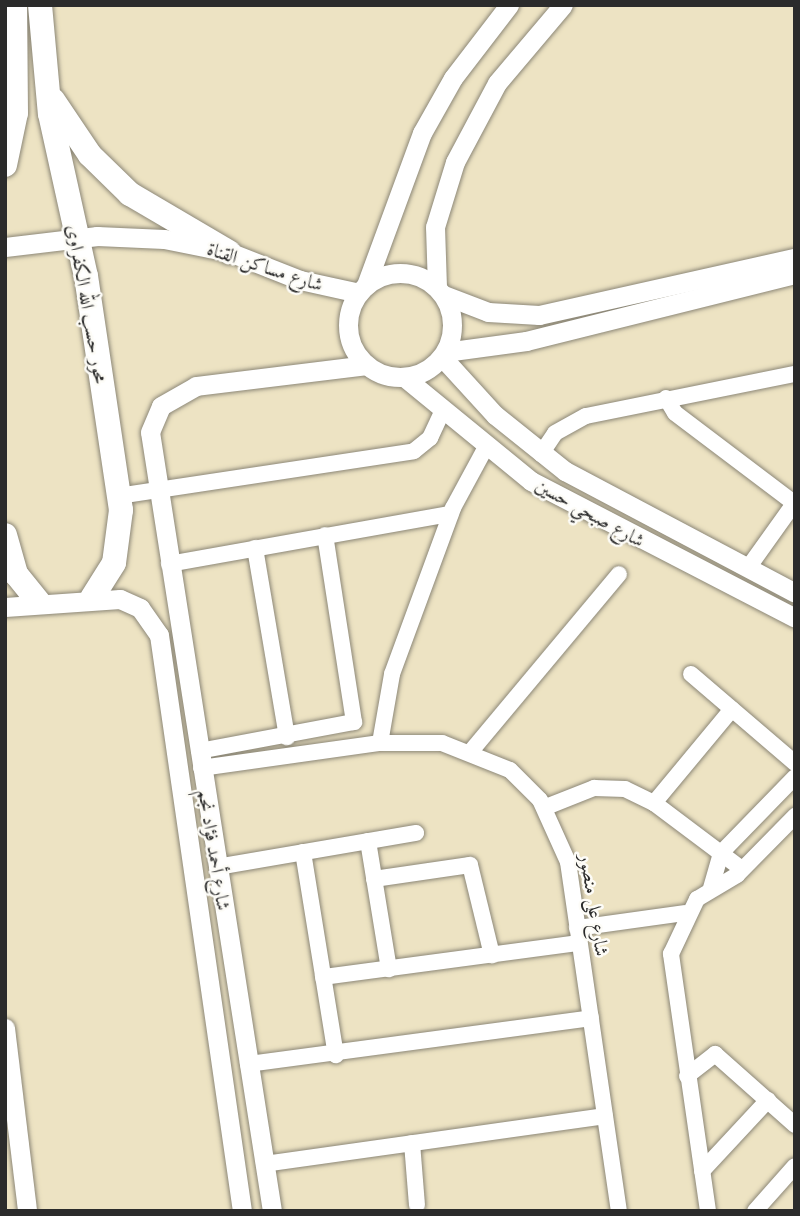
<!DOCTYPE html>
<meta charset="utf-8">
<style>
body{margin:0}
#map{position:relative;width:800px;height:1216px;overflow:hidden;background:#ede3c3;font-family:"Libre Caslon Text",Amiri,serif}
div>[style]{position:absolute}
.roads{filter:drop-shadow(0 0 2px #8c8777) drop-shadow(0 0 2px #8c8777)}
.minor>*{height:16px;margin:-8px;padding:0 8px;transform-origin:8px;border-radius:8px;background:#fff}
.tertiary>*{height:19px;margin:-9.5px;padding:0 9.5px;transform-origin:9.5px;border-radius:9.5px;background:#fff}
.tertiary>.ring{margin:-9.5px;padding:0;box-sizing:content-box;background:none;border:19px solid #fff;border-radius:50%}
.primary>*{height:24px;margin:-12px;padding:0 12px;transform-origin:12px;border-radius:12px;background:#fff}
span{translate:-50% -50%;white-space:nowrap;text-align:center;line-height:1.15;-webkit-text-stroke:5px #fdfcf7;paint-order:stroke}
.street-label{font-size:19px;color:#2b2b2b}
.frame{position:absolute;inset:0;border:7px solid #2b2b2b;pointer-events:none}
</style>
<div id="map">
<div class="roads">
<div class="minor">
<div style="left:666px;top:398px;width:17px;rotate:59deg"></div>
<div style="left:675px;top:413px;width:149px;rotate:37.1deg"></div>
<div style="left:541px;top:454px;width:25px;rotate:-56deg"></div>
<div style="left:555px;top:433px;width:35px;rotate:-29deg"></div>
<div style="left:586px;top:416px;width:213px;rotate:-11.4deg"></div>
<div style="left:118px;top:496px;width:299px;rotate:-8.6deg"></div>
<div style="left:414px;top:451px;width:21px;rotate:-39deg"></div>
<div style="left:430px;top:438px;width:31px;rotate:-65deg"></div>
<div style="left:255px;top:548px;width:192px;rotate:80.4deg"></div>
<div style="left:169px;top:564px;width:286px;rotate:-10.1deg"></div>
<div style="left:748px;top:568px;width:81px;rotate:-54.5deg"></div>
<div style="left:691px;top:674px;width:137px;rotate:40.6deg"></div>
<div style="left:380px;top:743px;width:70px;rotate:-80.1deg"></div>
<div style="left:392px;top:674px;width:177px;rotate:-69.8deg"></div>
<div style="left:453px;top:508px;width:69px;rotate:-61.6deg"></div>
<div style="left:472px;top:750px;width:229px;rotate:-50.1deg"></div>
<div style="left:199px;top:751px;width:158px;rotate:-10.6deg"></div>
<div style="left:354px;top:722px;width:189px;rotate:-98.8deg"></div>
<div style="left:201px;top:768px;width:181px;rotate:-8deg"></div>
<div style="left:380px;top:743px;width:62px"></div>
<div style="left:442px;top:743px;width:73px;rotate:21.7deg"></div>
<div style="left:510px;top:770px;width:42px;rotate:45deg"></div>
<div style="left:540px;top:800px;width:68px;rotate:65.7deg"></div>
<div style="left:568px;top:862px;width:353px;rotate:81.7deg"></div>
<div style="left:654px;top:803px;width:122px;rotate:-50.3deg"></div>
<div style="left:546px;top:807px;width:52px;rotate:-21.6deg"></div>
<div style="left:594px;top:788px;width:31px;rotate:2deg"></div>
<div style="left:625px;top:789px;width:32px;rotate:26deg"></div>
<div style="left:654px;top:803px;width:110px;rotate:36.9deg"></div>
<div style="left:368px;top:841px;width:130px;rotate:80.7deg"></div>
<div style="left:303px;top:852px;width:206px;rotate:80.8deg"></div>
<div style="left:217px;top:867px;width:202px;rotate:-9.7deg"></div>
<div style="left:374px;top:879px;width:97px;rotate:-8.3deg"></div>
<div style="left:470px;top:865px;width:93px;rotate:76.3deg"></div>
<div style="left:711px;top:888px;width:36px;rotate:-74deg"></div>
<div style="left:721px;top:853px;width:106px;rotate:-45.8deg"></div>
<div style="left:577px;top:928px;width:109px;rotate:-7.9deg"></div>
<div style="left:323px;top:977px;width:258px;rotate:-7.6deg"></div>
<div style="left:248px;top:1064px;width:346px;rotate:-7.6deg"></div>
<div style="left:687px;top:1076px;width:36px;rotate:-38deg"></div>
<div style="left:715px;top:1054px;width:107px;rotate:41.6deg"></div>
<div style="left:412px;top:1143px;width:62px;rotate:85.4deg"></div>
<div style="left:264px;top:1164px;width:344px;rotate:-8deg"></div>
<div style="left:702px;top:1171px;width:97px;rotate:-47.1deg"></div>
<div style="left:708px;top:1211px;width:260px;rotate:-98.2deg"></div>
<div style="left:671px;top:954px;width:61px;rotate:-64.7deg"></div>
<div style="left:697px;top:899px;width:47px;rotate:-31deg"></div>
<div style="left:737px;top:875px;width:83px;rotate:-45.5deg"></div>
<div style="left:755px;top:1211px;width:60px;rotate:-48.4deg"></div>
</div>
<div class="tertiary">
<div style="left:5px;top:247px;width:93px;rotate:-6.8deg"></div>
<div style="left:97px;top:236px;width:67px;rotate:2.6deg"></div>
<div style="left:164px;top:239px;width:66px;rotate:11.3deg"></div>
<div style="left:229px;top:252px;width:76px;rotate:21.5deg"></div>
<div style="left:300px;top:280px;width:60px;rotate:12.4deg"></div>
<div class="ring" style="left:348px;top:273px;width:85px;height:85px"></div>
<div style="left:366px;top:285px;width:162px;rotate:-69.8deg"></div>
<div style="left:422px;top:133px;width:63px;rotate:-60.6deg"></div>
<div style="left:453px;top:78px;width:92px;rotate:-52.5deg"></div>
<div style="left:437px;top:287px;width:60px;rotate:-91.9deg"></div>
<div style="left:435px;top:227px;width:68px;rotate:-72.9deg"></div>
<div style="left:455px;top:162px;width:89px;rotate:-62deg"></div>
<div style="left:497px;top:83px;width:102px;rotate:-49.8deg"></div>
<div style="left:444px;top:295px;width:47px;rotate:21.1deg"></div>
<div style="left:488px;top:312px;width:51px;rotate:3.4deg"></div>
<div style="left:539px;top:315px;width:262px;rotate:-12.6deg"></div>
<div style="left:445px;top:352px;width:82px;rotate:-7.7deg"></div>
<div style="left:526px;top:341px;width:277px;rotate:-14deg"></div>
<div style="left:442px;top:357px;width:79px;rotate:47.6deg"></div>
<div style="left:495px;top:415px;width:90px;rotate:38.7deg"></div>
<div style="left:565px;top:471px;width:260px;rotate:27.9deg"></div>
<div style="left:404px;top:377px;width:164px;rotate:39.3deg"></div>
<div style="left:531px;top:481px;width:297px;rotate:27.4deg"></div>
<div style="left:5px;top:607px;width:115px;rotate:-4deg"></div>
<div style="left:120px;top:599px;width:22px;rotate:24deg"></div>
<div style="left:140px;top:608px;width:33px;rotate:55deg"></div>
<div style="left:159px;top:635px;width:582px;rotate:81.8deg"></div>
<div style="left:5px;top:1028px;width:184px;rotate:83.1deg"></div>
<div style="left:272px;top:1211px;width:788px;rotate:-98.9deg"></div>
<div style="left:150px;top:432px;width:28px;rotate:-67deg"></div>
<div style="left:161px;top:406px;width:40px;rotate:-29.7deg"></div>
<div style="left:196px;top:386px;width:171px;rotate:-7deg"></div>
</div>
<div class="primary">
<div style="left:40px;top:5px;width:109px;rotate:84.8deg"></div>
<div style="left:50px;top:114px;width:166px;rotate:77.5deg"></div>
<div style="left:86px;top:276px;width:237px;rotate:81.5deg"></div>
<div style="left:121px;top:510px;width:53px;rotate:97.5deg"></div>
<div style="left:114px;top:563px;width:41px;rotate:122.2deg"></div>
<div style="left:53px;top:100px;width:66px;rotate:56.1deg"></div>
<div style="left:90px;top:155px;width:56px;rotate:44.3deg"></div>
<div style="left:130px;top:194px;width:115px;rotate:30.4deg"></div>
<div style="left:5px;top:165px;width:53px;rotate:-78.1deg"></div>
<div style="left:16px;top:113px;width:108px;rotate:-90.5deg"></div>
<div style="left:5px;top:535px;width:41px;rotate:74.2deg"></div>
<div style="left:16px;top:574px;width:36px;rotate:51deg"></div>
</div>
</div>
<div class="street-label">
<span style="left:265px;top:267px;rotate:18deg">شارع مساكن القناة</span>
<span style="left:87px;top:304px;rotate:80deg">محور حسب الله الكفراوى</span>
<span style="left:590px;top:513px;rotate:29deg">شارع صبحي حسين</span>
<span style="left:214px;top:850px;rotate:81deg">شارع أحمد فؤاد نجم</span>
<span style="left:594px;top:905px;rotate:81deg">شارع على منصور</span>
</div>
<div class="frame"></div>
</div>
